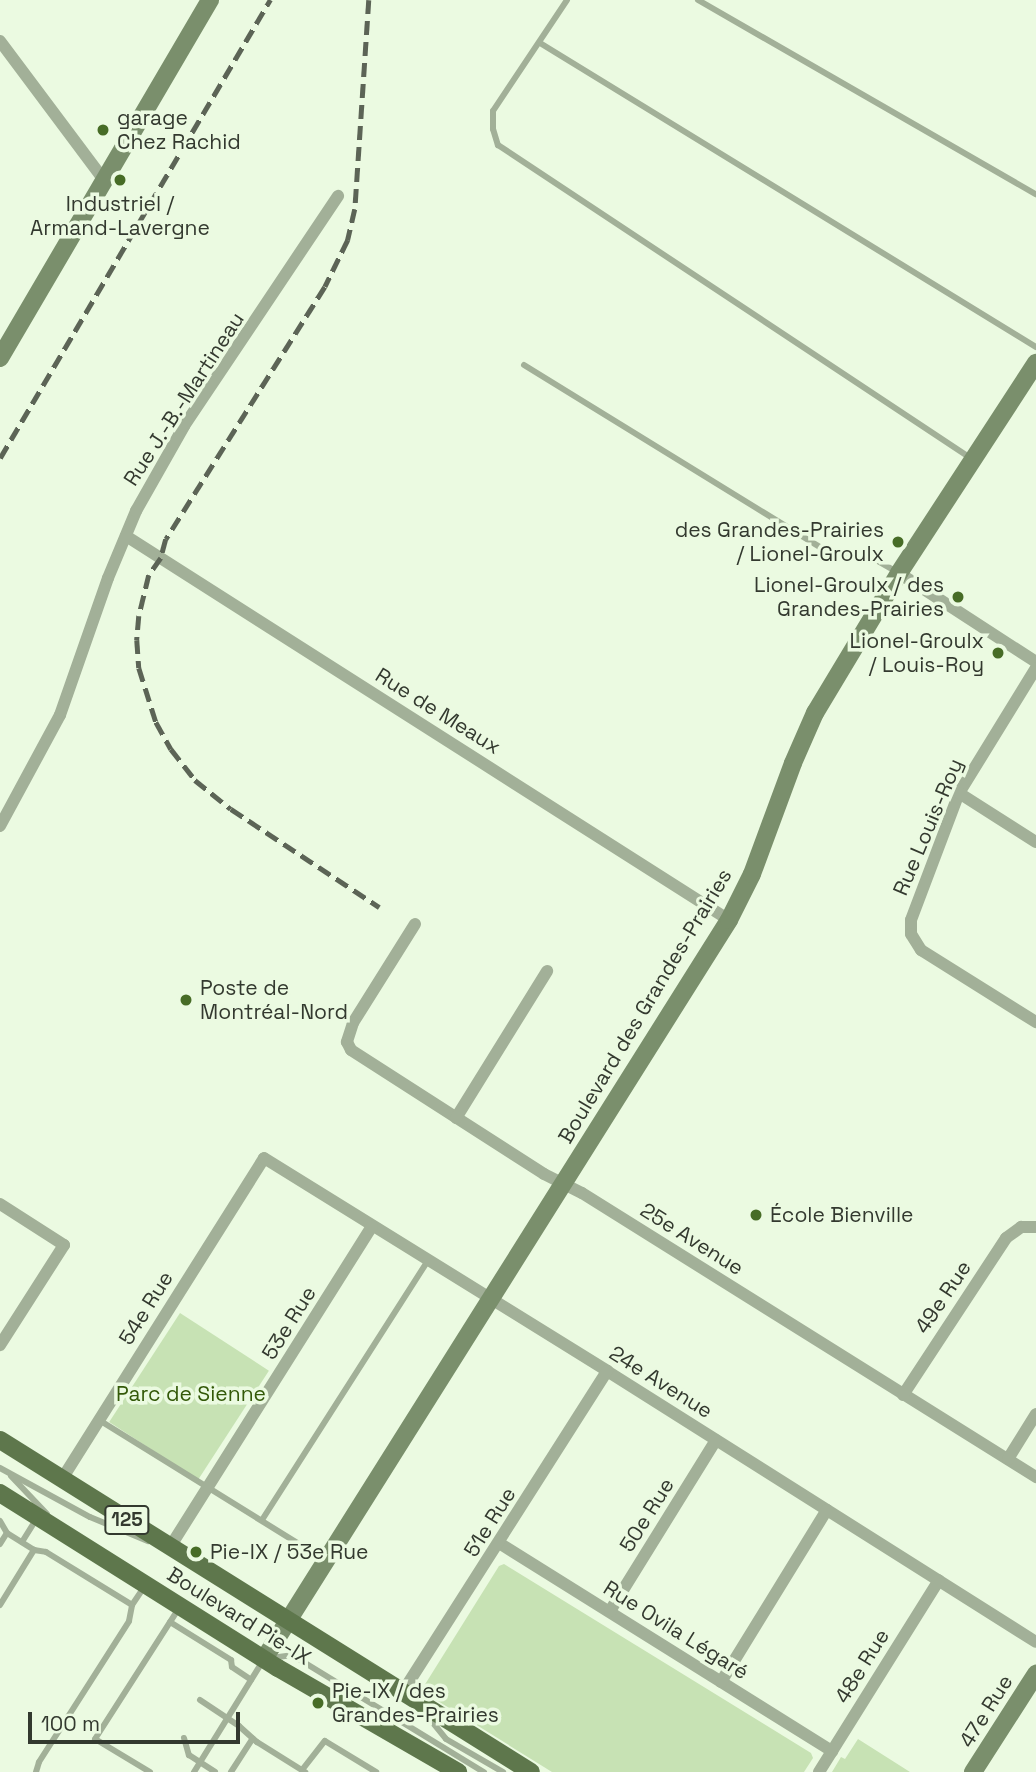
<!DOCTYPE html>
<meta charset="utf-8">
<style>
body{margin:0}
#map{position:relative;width:1036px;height:1772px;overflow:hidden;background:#ebfae1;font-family:"Space Grotesk",sans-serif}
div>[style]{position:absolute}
.green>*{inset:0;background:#c7e2b4;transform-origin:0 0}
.lane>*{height:6px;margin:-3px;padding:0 3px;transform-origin:3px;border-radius:3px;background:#a2b098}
.street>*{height:12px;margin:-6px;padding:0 6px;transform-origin:6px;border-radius:6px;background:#a2b098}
.secondary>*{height:18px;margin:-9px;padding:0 9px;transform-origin:9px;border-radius:9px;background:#7a8f6c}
.primary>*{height:18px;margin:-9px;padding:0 9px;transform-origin:9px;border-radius:9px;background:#5e774c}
.rail>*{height:4.5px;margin-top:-2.25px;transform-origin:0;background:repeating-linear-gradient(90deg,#5c6456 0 14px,transparent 0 21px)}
.dots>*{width:19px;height:19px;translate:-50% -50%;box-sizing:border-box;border:4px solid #ebfae1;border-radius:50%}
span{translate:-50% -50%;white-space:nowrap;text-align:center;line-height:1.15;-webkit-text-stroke:7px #ebfae1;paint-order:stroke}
.shield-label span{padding:2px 5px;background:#ebfae1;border:2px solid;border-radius:5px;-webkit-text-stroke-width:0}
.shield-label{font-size:19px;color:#33392f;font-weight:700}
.poi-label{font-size:21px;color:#33392f}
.left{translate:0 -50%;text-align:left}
.right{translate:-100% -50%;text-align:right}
.street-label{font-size:21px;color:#33392f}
.park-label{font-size:21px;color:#335908}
.scale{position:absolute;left:28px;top:1712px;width:212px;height:32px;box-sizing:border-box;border:4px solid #33392f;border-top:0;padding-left:9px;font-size:21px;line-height:24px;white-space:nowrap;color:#33392f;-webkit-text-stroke:5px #ebfae1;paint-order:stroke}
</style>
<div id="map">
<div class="green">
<div style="left:180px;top:1313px;width:106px;height:130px;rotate:33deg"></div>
<div style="clip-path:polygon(504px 1564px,811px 1753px,813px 1758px,804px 1772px,552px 1772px,425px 1693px,424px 1686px,499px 1566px)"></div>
<div style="clip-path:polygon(858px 1739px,899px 1765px,910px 1772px,832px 1772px,841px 1757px,845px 1759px)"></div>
</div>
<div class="lane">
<div style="left:567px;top:0;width:133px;rotate:123.7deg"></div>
<div style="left:493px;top:111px;width:18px;rotate:90deg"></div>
<div style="left:493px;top:129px;width:17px;rotate:73deg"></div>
<div style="left:498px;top:145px;width:569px;rotate:33.52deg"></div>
<div style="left:698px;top:0;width:390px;rotate:29.9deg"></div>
<div style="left:540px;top:43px;width:582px;rotate:31.5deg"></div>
<div style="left:524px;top:365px;width:369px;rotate:31.6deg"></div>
<div style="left:838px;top:558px;width:25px;rotate:-14deg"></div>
<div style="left:862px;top:552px;width:40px;rotate:29.7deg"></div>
<div style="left:99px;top:1420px;width:264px;rotate:31.8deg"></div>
<div style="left:0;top:1468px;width:102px;rotate:28.6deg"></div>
<div style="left:90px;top:1517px;width:63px;rotate:22.5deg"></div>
<div style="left:11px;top:1476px;width:52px;rotate:46.5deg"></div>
<div style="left:262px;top:1520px;width:308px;rotate:-57.4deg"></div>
<div style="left:0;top:1521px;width:14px;rotate:60deg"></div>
<div style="left:7px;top:1533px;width:32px;rotate:32deg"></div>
<div style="left:34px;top:1550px;width:12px;rotate:9deg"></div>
<div style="left:46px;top:1552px;width:101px;rotate:31.6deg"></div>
<div style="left:132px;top:1605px;width:23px;rotate:-56deg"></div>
<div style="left:22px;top:1542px;width:28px;rotate:-58deg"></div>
<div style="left:0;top:1544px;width:13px;rotate:-58deg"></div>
<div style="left:0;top:1605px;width:65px;rotate:-58.3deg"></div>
<div style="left:170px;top:1622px;width:72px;rotate:31.9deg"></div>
<div style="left:231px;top:1660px;width:7px;rotate:82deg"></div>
<div style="left:232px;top:1667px;width:23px;rotate:34deg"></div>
<div style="left:200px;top:1700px;width:47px;rotate:33.7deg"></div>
<div style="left:239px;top:1726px;width:24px;rotate:42deg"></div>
<div style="left:257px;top:1742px;width:57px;rotate:32deg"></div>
<div style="left:425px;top:1713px;width:33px;rotate:51deg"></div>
<div style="left:446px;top:1739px;width:66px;rotate:30.1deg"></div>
<div style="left:184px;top:1738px;width:18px;rotate:74deg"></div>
<div style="left:189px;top:1755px;width:31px;rotate:33deg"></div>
<div style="left:302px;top:1770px;width:37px;rotate:-52deg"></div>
<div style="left:325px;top:1741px;width:60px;rotate:31.3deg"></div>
<div style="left:36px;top:1772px;width:10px;rotate:-73deg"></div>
<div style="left:39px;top:1762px;width:167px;rotate:-57.4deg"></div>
<div style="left:129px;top:1621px;width:16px;rotate:-79deg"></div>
<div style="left:150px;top:1772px;width:64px;rotate:-149deg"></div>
<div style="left:95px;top:1739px;width:156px;rotate:-57.3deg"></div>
<div style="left:194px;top:1772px;width:133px;rotate:-58.2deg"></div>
<div style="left:264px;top:1659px;width:28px;rotate:-8deg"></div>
<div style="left:292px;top:1655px;width:225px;rotate:31.4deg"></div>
<div style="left:231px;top:1772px;width:40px;rotate:-57.1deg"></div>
</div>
<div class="street">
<div style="left:0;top:41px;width:174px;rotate:53.2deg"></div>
<div style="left:126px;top:536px;width:715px;rotate:32.49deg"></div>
<div style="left:899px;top:573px;width:163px;rotate:33deg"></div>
<div style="left:1036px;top:668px;width:147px;rotate:121.6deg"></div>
<div style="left:959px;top:793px;width:136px;rotate:110.7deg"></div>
<div style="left:911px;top:920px;width:14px;rotate:90deg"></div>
<div style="left:911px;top:934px;width:19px;rotate:58deg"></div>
<div style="left:921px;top:950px;width:136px;rotate:32.1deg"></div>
<div style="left:959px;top:793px;width:91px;rotate:32.5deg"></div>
<div style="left:0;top:826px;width:126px;rotate:-61.6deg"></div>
<div style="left:60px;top:715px;width:145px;rotate:-70.7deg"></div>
<div style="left:108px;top:578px;width:73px;rotate:-67.3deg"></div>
<div style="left:136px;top:511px;width:98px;rotate:-60.5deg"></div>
<div style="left:184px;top:426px;width:277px;rotate:-56.2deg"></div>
<div style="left:415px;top:924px;width:117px;rotate:122.1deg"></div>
<div style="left:353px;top:1023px;width:20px;rotate:108deg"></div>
<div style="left:347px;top:1042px;width:9px;rotate:63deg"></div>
<div style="left:351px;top:1050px;width:229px;rotate:32.7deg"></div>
<div style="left:544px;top:1174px;width:42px;rotate:26.6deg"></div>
<div style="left:582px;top:1193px;width:536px;rotate:32.03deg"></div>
<div style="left:456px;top:1118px;width:173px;rotate:-58.2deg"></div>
<div style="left:0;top:1204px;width:76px;rotate:32.6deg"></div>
<div style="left:64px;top:1245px;width:119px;rotate:122.6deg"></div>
<div style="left:903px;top:1395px;width:188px;rotate:-56.7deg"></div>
<div style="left:1006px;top:1238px;width:19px;rotate:-36deg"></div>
<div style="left:1021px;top:1227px;width:15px"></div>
<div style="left:1008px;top:1459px;width:53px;rotate:-58.1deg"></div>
<div style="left:62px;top:1479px;width:379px;rotate:-57.8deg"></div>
<div style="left:264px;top:1158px;width:404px;rotate:31.8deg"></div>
<div style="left:607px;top:1371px;width:507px;rotate:32.28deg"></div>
<div style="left:499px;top:1543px;width:393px;rotate:32deg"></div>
<div style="left:170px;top:1547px;width:379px;rotate:-57.8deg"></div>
<div style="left:610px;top:1611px;width:201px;rotate:-58.2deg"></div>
<div style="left:721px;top:1682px;width:202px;rotate:-58.4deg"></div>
<div style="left:402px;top:1693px;width:382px;rotate:-57.5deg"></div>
<div style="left:819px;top:1772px;width:226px;rotate:-58deg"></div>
</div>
<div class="secondary">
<div style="left:0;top:358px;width:415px;rotate:-59.6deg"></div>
<div style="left:264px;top:1659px;width:873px;rotate:-57.82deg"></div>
<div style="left:729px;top:920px;width:51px;rotate:-63.4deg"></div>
<div style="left:752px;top:874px;width:118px;rotate:-69.7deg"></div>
<div style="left:793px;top:763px;width:55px;rotate:-66.3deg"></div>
<div style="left:815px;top:713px;width:163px;rotate:-59deg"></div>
<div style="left:899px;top:573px;width:251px;rotate:-56.9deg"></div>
<div style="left:973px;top:1772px;width:117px;rotate:-57.3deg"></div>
</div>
<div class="primary">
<div style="left:0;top:1440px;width:626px;rotate:32.02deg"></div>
<div style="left:0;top:1493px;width:328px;rotate:32.2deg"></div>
<div style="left:278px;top:1668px;width:208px;rotate:30deg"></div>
</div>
<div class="rail">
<div style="left:369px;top:0;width:209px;rotate:93.8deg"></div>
<div style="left:355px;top:209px;width:32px;rotate:103deg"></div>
<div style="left:348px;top:240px;width:52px;rotate:116.1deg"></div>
<div style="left:325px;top:287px;width:298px;rotate:122.2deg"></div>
<div style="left:166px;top:539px;width:20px;rotate:105deg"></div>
<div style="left:161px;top:558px;width:21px;rotate:125deg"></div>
<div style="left:149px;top:575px;width:42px;rotate:103.7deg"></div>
<div style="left:139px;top:616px;width:24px;rotate:95deg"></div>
<div style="left:137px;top:640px;width:28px;rotate:86deg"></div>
<div style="left:139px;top:668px;width:57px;rotate:72.5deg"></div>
<div style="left:156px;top:722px;width:31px;rotate:61deg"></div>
<div style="left:171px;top:749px;width:39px;rotate:52deg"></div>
<div style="left:195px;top:780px;width:46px;rotate:38.9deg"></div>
<div style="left:231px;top:809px;width:178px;rotate:33.5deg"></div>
<div style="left:0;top:458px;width:532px;rotate:-59.48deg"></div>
</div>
<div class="dots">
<div style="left:103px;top:130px;background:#476c26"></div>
<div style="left:120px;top:180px;background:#476c26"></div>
<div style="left:898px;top:542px;background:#476c26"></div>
<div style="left:958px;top:597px;background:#476c26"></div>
<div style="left:998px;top:653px;background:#476c26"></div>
<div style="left:186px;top:1000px;background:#476c26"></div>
<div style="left:756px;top:1215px;background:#476c26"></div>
<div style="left:196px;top:1552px;background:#476c26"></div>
<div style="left:318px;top:1703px;background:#476c26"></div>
</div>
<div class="shield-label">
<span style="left:127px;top:1520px">125</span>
</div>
<div class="poi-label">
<span class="left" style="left:117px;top:130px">garage<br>Chez Rachid</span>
<span style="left:120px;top:216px">Industriel /<br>Armand-Lavergne</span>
<span class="right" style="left:884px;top:542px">des Grandes-Prairies<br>/ Lionel-Groulx</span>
<span class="right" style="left:944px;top:597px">Lionel-Groulx / des<br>Grandes-Prairies</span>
<span class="right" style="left:984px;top:653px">Lionel-Groulx<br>/ Louis-Roy</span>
<span class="left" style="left:200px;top:1000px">Poste de<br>Montréal-Nord</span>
<span class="left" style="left:770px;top:1215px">École Bienville</span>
<span class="left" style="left:210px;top:1552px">Pie-IX / 53e Rue</span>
<span class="left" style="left:332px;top:1703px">Pie-IX / des<br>Grandes-Prairies</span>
</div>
<div class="street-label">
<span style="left:184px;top:399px;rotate:-57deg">Rue J.-B.-Martineau</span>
<span style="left:438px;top:711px;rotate:32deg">Rue de Meaux</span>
<span style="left:928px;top:827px;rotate:-67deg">Rue Louis-Roy</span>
<span style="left:645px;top:1006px;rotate:-59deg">Boulevard des Grandes-Prairies</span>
<span style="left:692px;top:1239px;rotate:32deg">25e Avenue</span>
<span style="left:943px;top:1297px;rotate:-56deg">49e Rue</span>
<span style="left:146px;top:1308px;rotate:-58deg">54e Rue</span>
<span style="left:289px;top:1323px;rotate:-58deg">53e Rue</span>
<span style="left:661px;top:1382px;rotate:32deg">24e Avenue</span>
<span style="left:647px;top:1515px;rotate:-58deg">50e Rue</span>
<span style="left:490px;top:1522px;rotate:-58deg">51e Rue</span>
<span style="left:239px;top:1616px;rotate:32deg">Boulevard Pie-IX</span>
<span style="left:676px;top:1630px;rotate:32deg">Rue Ovila Légaré</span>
<span style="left:862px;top:1666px;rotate:-58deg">48e Rue</span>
<span style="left:986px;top:1711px;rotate:-58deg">47e Rue</span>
</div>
<div class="park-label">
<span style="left:191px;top:1394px">Parc de Sienne</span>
</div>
<div class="scale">100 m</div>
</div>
